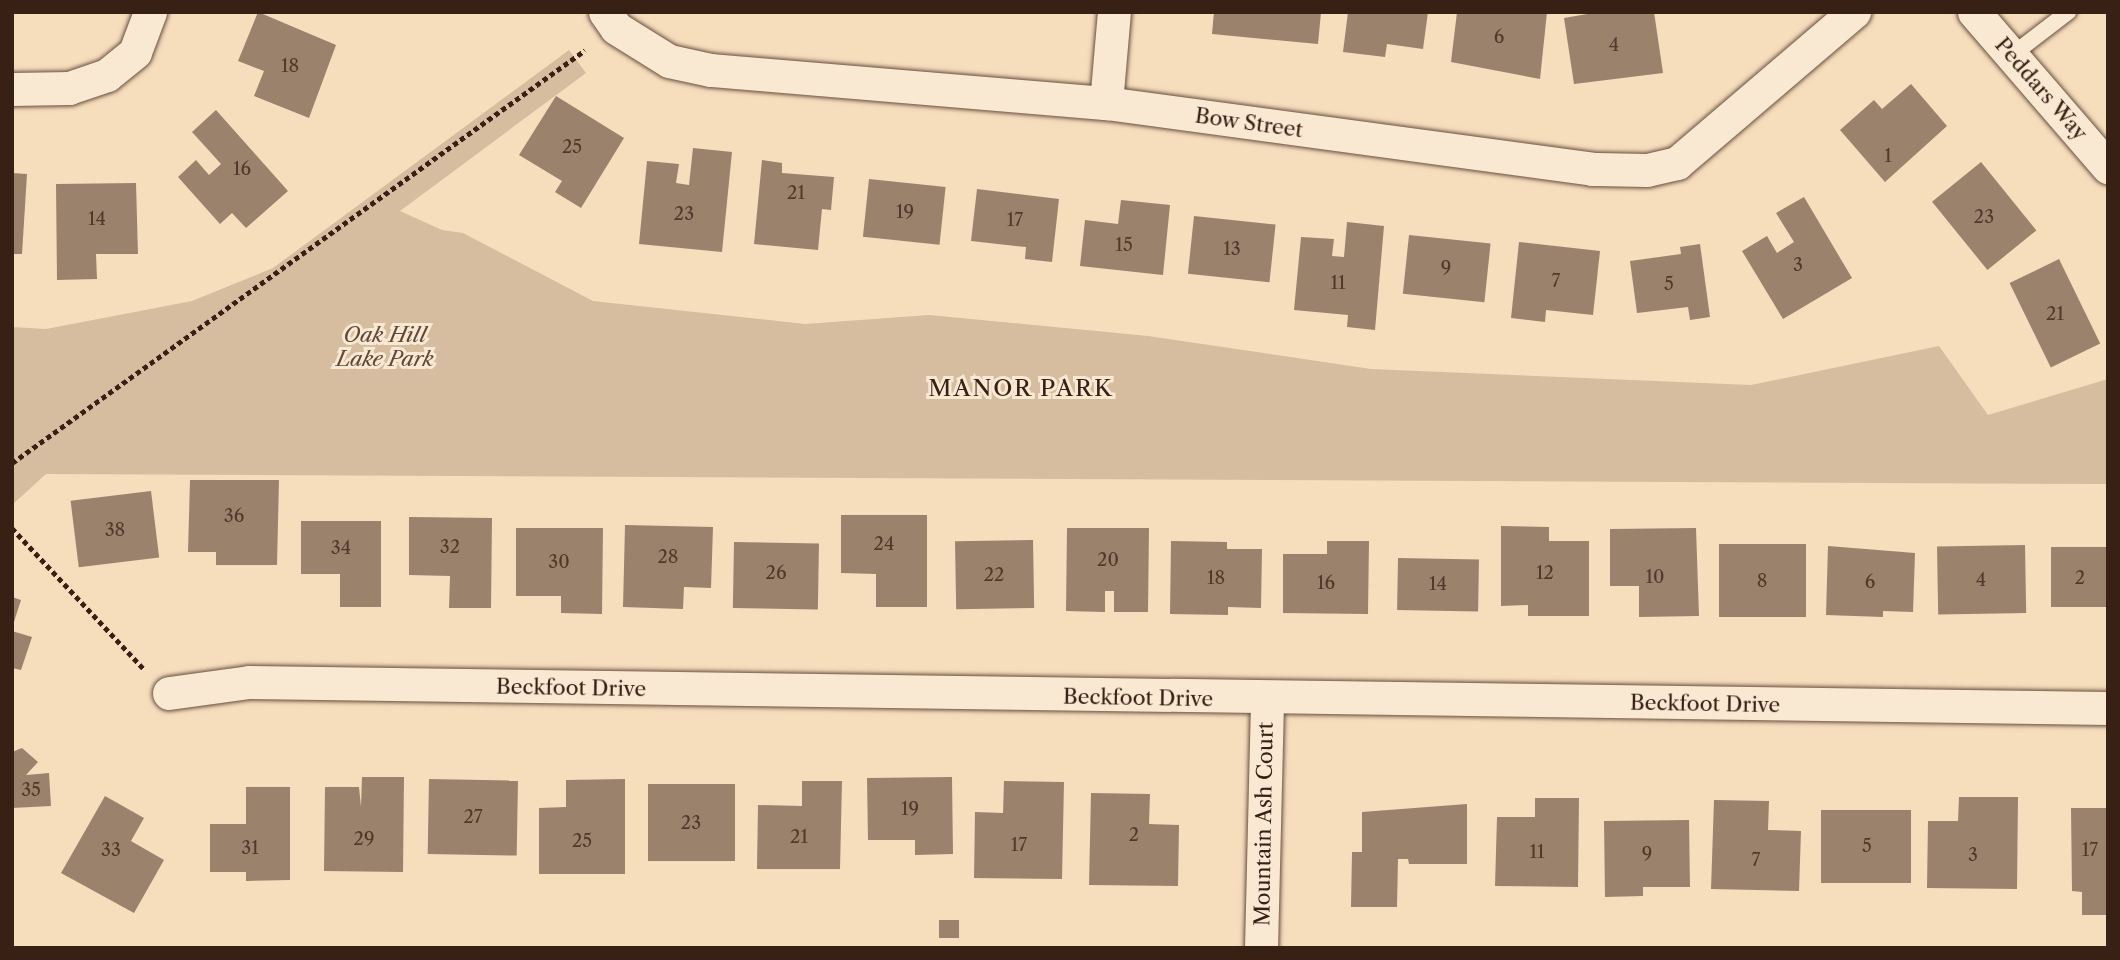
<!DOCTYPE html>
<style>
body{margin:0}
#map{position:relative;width:2120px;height:960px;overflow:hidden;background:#f6ddbc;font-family:"Libre Caslon Text",serif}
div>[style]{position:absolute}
.green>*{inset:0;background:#d6bda0}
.building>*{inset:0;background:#9b826c;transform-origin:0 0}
.path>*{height:4.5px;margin-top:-2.25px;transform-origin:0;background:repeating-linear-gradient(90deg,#392015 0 5px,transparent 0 8.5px)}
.roads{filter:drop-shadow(0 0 2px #684f3f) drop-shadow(0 0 2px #684f3f)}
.lane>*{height:16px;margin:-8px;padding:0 8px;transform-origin:8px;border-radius:8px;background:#f9e9d3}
.street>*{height:33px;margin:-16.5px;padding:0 16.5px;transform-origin:16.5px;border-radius:16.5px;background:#f9e9d3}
span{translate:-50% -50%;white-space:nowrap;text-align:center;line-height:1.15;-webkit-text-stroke:6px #f9e9d3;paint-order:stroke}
.number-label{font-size:18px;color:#52382b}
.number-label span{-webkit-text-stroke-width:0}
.street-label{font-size:21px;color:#392015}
.park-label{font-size:21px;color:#604738;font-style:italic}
.neighbourhood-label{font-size:23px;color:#392015;letter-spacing:2px}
.frame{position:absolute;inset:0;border:14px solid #392015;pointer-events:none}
</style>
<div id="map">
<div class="green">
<div style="clip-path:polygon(569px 50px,586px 73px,400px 211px,442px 230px,463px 233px,593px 301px,805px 324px,929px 315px,1148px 336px,1371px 369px,1751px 385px,1939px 346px,1988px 415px,2108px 379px,2108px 484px,46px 474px,12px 505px,12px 327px,46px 329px,192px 301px,273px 268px)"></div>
</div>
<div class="building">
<div style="clip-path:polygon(258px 12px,336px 45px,309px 118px,254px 96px,264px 71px,238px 61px)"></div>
<div style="clip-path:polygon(1214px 12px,1321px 12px,1318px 44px,1212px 34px)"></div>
<div style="clip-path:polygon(1348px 12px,1428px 12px,1423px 49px,1387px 44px,1385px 57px,1343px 52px)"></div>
<div style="clip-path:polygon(1457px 12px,1547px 12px,1540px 79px,1451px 62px)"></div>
<div style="clip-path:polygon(1599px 12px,1654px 12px,1663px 73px,1574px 84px,1564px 18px)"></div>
<div style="clip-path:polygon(1911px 84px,1947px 126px,1885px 182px,1840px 130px,1874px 100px,1882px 109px)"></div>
<div style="clip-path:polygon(556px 96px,624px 138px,581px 208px,555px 192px,562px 181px,519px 155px)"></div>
<div style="clip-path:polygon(216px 110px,288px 191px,246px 228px,232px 213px,220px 224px,178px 177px,196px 160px,209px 175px,221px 164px,192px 132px)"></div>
<div style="clip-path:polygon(693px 148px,732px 152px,722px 252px,639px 244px,647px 161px,679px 164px,676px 183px,689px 185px)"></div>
<div style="clip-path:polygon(762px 160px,782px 163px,782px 173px,834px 177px,831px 210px,822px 209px,818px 250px,754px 244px)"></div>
<div style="left:1981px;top:162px;width:88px;height:63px;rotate:51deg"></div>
<div style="clip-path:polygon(12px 173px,27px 174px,22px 254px,12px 254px)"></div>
<div style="left:869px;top:179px;width:77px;height:58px;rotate:6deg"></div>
<div style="clip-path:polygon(136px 183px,138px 254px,96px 254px,97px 279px,57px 280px,56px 184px)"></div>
<div style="clip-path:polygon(977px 189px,1059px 199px,1052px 262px,1025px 259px,1026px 247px,971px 241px)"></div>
<div style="clip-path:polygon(1804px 197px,1852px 278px,1783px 319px,1742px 251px,1767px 236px,1777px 253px,1794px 242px,1776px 213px)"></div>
<div style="clip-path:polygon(1121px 200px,1170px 205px,1163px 275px,1080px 266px,1085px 220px,1118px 224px)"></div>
<div style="left:1194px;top:216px;width:82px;height:58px;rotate:6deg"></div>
<div style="clip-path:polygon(1347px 222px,1384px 226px,1375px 330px,1347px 327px,1348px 315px,1294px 310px,1301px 237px,1334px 239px,1332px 256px,1344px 257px)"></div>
<div style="left:1409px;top:235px;width:82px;height:59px;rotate:6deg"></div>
<div style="clip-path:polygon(1519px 242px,1600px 251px,1593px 315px,1546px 310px,1545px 322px,1511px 318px)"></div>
<div style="clip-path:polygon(1700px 244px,1710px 317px,1690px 320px,1688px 307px,1637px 313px,1630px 261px,1681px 254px,1680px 247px)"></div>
<div style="left:2059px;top:259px;width:94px;height:55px;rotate:64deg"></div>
<div style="clip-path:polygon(190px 480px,279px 480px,277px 565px,216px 565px,216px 552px,188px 552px)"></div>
<div style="left:151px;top:491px;width:67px;height:81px;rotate:83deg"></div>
<div style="clip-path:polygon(841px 515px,927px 515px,927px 607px,876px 607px,876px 574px,841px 573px)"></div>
<div style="clip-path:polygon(409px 517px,492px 518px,491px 608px,449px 608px,450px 576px,409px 575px)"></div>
<div style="clip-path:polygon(301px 521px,381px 521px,381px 607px,340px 607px,340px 574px,301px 574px)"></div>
<div style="clip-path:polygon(625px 525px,713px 527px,711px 588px,684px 587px,683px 609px,623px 607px)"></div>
<div style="clip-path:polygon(1501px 526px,1549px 527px,1549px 541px,1589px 541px,1589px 616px,1528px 616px,1528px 605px,1501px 606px)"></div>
<div style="clip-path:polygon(516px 528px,603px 528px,602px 614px,561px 613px,561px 596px,516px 596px)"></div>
<div style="clip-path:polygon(1067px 528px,1149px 528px,1148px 612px,1114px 612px,1114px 591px,1105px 591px,1105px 612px,1066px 611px)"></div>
<div style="clip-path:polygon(1696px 528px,1699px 616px,1639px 617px,1639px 586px,1610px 586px,1610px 529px)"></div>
<div style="left:1033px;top:540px;width:68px;height:78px;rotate:89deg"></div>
<div style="clip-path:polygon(1171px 541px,1227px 542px,1227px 549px,1262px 549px,1261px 608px,1228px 607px,1228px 615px,1170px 614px)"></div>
<div style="clip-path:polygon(1327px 541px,1369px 541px,1368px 614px,1283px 613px,1283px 554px,1327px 554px)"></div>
<div style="left:734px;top:542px;width:85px;height:66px;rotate:1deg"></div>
<div style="left:1719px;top:544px;width:87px;height:73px"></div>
<div style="left:2025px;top:545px;width:68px;height:88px;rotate:89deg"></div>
<div style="clip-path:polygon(1828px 546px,1915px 553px,1913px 612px,1883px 611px,1883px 617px,1826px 615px)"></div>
<div style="left:2108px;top:547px;width:60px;height:57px;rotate:90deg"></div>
<div style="left:1398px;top:558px;width:81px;height:52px;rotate:1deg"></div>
<div style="clip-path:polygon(12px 597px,21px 600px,13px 625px,12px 625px)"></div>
<div style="clip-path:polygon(12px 631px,32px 637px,21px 670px,12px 668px)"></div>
<div style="clip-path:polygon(22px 748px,38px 762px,26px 775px,49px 773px,51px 806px,12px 808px,12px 752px)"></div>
<div style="clip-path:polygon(362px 777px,404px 777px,403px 872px,324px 871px,325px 787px,359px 787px,361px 807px)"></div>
<div style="clip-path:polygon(952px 777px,953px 854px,915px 855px,915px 840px,868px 840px,867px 778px)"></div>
<div style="left:429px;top:779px;width:89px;height:75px;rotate:1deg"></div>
<div style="clip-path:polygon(625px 779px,625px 874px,539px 874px,539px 808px,566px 807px,566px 780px)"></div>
<div style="clip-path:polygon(802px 781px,842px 781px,840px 869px,757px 869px,758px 805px,802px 806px)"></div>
<div style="clip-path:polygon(1004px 781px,1064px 782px,1062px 879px,974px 878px,975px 812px,1003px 813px)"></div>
<div style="left:648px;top:784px;width:87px;height:77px"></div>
<div style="clip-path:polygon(246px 787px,290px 787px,290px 880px,246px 881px,246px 872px,210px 872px,210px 824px,246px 824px)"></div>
<div style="clip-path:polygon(1091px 793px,1150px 794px,1149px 824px,1179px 825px,1178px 886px,1089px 885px)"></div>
<div style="clip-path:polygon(105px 796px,144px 818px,131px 841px,164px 860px,134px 913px,61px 873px)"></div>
<div style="clip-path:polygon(1959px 797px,2018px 797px,2017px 889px,1927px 888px,1928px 821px,1958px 821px)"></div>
<div style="clip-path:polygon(1535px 798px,1579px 798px,1578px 887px,1495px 886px,1497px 817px,1535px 817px)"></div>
<div style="clip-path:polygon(1714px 800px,1769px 801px,1768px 830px,1801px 831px,1799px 891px,1711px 889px)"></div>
<div style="clip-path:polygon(1467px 804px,1467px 864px,1409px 864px,1408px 859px,1398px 859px,1397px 907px,1351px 907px,1352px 852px,1362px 852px,1362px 812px)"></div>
<div style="clip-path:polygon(2071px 808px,2108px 808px,2108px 915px,2082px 915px,2082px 892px,2072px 891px)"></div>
<div style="left:1821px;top:810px;width:90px;height:73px"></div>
<div style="clip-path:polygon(1689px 820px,1690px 887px,1643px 887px,1643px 896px,1605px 897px,1604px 821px)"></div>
<div style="left:939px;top:920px;width:20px;height:18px"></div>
</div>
<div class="path">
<div style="left:12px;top:463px;width:706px;rotate:-35.78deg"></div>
<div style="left:12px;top:528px;width:192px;rotate:46.9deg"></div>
</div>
<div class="roads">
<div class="lane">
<div style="left:2012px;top:55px;width:71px;rotate:-37.5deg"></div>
</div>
<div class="street">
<div style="left:605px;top:12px;width:19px;rotate:55deg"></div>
<div style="left:616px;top:28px;width:62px;rotate:31.9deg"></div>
<div style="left:669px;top:61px;width:43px;rotate:12.1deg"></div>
<div style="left:711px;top:70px;width:396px;rotate:4.8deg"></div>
<div style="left:1106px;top:103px;width:490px;rotate:7.7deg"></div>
<div style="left:1592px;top:169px;width:55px;rotate:1deg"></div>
<div style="left:1647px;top:170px;width:31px;rotate:-13deg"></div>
<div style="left:1677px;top:163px;width:233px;rotate:-40.5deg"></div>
<div style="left:1974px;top:12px;width:205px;rotate:49.2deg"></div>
<div style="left:12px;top:89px;width:57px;rotate:-1deg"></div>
<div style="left:69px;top:88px;width:40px;rotate:-18.9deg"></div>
<div style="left:107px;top:75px;width:36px;rotate:-39deg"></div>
<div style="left:135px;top:52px;width:43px;rotate:-69.4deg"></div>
<div style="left:1106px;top:103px;width:91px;rotate:-85deg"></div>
<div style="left:169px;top:693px;width:81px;rotate:-7.8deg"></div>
<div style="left:249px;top:682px;width:1859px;rotate:0.8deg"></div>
<div style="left:1261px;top:948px;width:248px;rotate:-88.6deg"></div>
</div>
</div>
<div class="number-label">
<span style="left:1499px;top:37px">6</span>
<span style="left:1614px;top:45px">4</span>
<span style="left:290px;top:66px">18</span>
<span style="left:572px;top:147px">25</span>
<span style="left:1888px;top:156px">1</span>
<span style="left:242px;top:169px">16</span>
<span style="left:796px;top:193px">21</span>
<span style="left:905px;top:212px">19</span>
<span style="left:684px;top:214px">23</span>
<span style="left:1984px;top:217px">23</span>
<span style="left:97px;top:219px">14</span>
<span style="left:1015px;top:220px">17</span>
<span style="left:1124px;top:245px">15</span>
<span style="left:1232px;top:249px">13</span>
<span style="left:1798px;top:265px">3</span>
<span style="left:1446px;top:268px">9</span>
<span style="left:1556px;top:281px">7</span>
<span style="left:1338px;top:283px">11</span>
<span style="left:1669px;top:284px">5</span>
<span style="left:2055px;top:314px">21</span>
<span style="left:234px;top:516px">36</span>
<span style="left:115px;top:530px">38</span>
<span style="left:884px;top:544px">24</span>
<span style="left:450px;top:547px">32</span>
<span style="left:341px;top:548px">34</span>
<span style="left:668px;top:557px">28</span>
<span style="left:1108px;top:560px">20</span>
<span style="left:559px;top:562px">30</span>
<span style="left:776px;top:573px">26</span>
<span style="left:1545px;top:573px">12</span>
<span style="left:994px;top:575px">22</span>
<span style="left:1655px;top:577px">10</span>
<span style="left:1216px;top:578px">18</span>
<span style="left:2080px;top:578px">2</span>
<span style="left:1981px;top:580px">4</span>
<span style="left:1762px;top:581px">8</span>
<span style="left:1870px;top:582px">6</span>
<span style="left:1326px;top:583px">16</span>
<span style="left:1438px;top:584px">14</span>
<span style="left:31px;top:790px">35</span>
<span style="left:910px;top:809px">19</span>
<span style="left:473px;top:817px">27</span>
<span style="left:691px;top:823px">23</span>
<span style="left:1134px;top:835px">2</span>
<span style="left:799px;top:837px">21</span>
<span style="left:364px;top:839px">29</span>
<span style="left:582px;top:841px">25</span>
<span style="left:1019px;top:845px">17</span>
<span style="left:1867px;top:846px">5</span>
<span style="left:250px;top:848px">31</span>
<span style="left:111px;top:850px">33</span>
<span style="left:2090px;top:850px">17</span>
<span style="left:1537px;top:852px">11</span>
<span style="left:1647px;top:854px">9</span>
<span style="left:1973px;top:855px">3</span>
<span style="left:1756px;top:860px">7</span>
</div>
<div class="street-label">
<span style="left:2041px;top:89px;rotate:49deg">Peddars Way</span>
<span style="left:1249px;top:123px;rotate:8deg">Bow Street</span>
<span style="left:571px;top:688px;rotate:1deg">Beckfoot Drive</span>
<span style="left:1138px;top:698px;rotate:1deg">Beckfoot Drive</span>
<span style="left:1705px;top:704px;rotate:1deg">Beckfoot Drive</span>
<span style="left:1264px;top:824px;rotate:-89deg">Mountain Ash Court</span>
</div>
<div class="park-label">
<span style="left:385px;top:347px">Oak Hill<br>Lake Park</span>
</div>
<div class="neighbourhood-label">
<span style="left:1021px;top:388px">MANOR PARK</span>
</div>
<div class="frame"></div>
</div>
